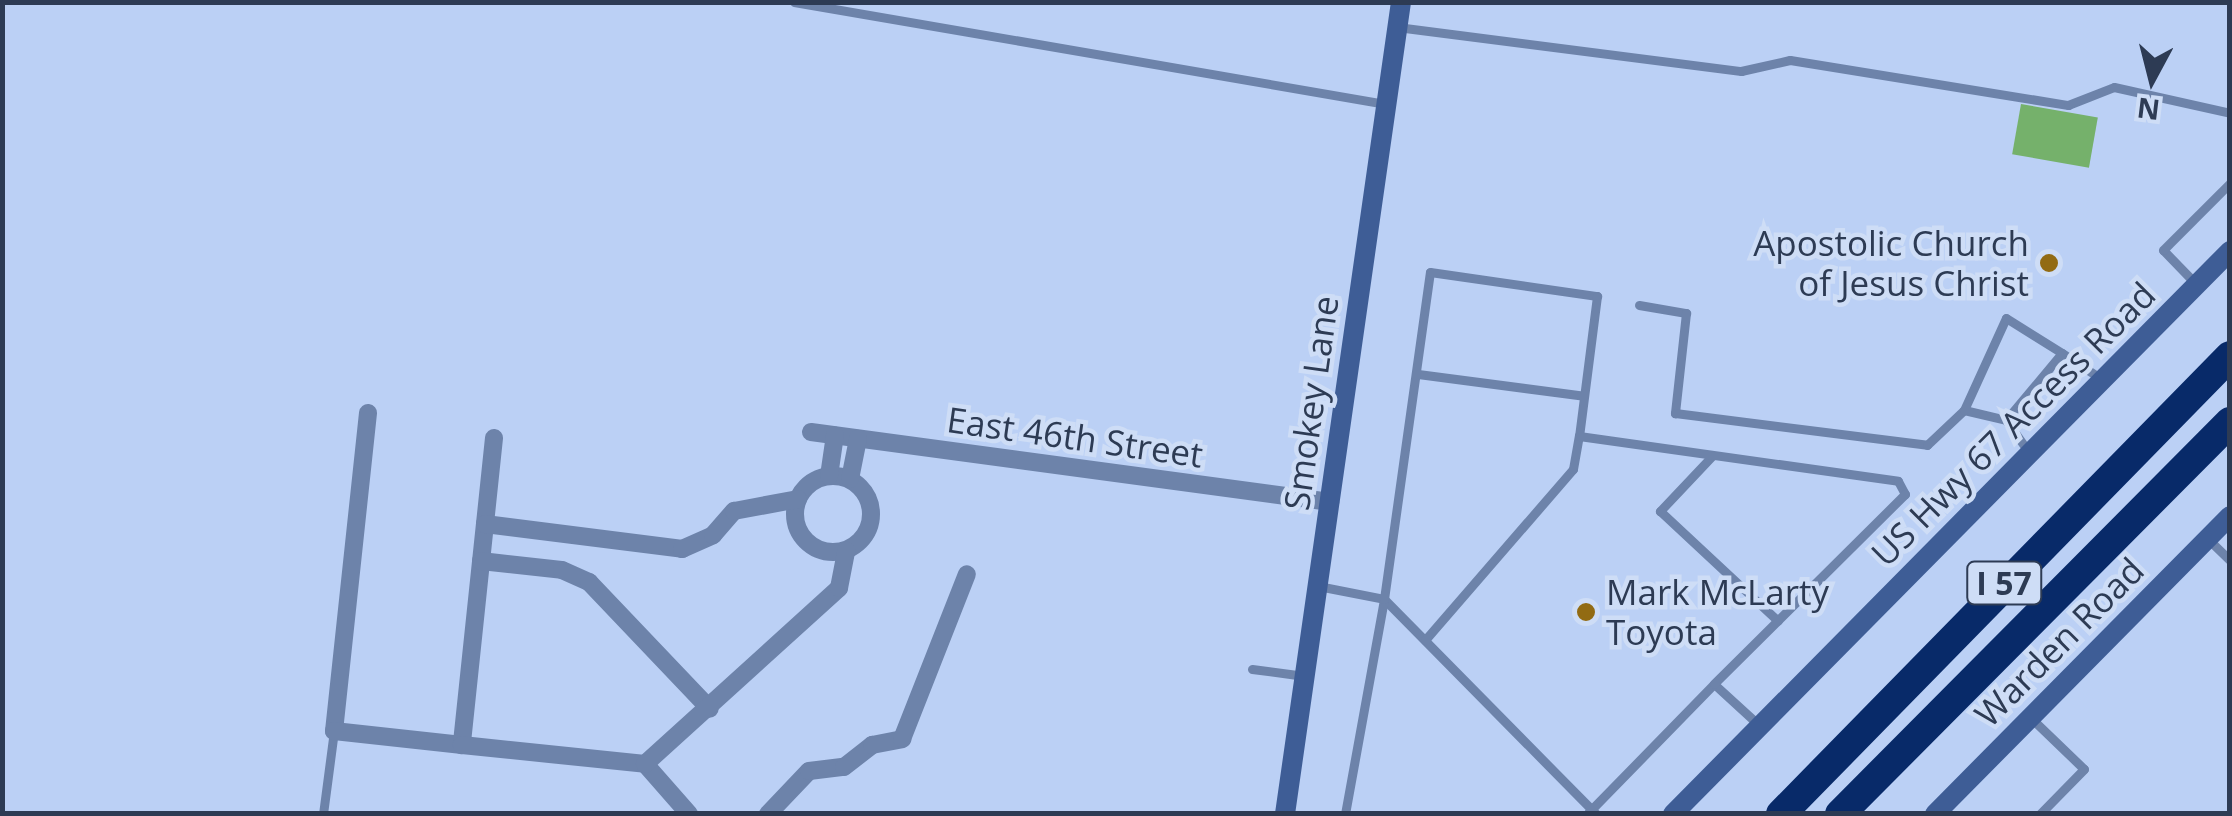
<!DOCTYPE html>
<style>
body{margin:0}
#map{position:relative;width:2232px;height:816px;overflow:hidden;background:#bbd0f5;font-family:"Open Sans",sans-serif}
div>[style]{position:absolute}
.green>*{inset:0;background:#75b16b;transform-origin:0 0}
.lane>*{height:9px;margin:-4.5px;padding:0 4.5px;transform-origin:4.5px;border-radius:4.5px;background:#6d83aa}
.street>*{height:18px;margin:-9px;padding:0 9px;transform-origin:9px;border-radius:9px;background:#6d83aa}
.street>.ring{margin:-9px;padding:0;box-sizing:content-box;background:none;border:18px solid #6d83aa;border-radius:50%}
.secondary>*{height:20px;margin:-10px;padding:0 10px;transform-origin:10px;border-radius:10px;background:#3e5d96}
.highway>*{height:30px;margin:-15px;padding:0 15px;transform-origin:15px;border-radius:15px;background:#082a69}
.dots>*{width:28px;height:28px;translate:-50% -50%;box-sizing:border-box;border:5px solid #ceddf6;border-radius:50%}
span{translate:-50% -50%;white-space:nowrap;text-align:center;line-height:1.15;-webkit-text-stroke:9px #ceddf6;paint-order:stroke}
.shield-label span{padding:2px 8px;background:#ceddf6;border:2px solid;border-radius:8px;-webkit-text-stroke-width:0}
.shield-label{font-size:32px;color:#2d3b54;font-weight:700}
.poi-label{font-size:35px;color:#2d3b54}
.right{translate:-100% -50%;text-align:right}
.left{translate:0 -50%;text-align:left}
.street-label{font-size:35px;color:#2d3b54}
.frame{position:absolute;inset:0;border:5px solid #2d3b54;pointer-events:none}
.north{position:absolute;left:2102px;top:30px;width:100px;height:100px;-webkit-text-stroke:8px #ceddf6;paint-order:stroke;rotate:187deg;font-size:28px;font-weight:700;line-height:40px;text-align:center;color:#2d3b54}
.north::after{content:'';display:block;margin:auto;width:35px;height:45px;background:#2d3b54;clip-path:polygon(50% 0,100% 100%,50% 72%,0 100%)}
</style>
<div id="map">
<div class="green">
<div style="left:2021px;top:104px;width:78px;height:51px;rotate:10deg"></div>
</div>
<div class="lane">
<div style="left:794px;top:2px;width:601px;rotate:9.78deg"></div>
<div style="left:1397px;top:27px;width:347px;rotate:7.3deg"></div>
<div style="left:1741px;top:71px;width:50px;rotate:-12.7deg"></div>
<div style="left:1790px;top:60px;width:282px;rotate:9.2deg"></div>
<div style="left:2068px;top:105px;width:49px;rotate:-21.4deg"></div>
<div style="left:2114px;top:87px;width:119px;rotate:12.6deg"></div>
<div style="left:2196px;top:284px;width:47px;rotate:-134.1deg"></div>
<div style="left:2163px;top:250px;width:95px;rotate:-45deg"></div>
<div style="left:1639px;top:305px;width:48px;rotate:9.7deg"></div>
<div style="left:1686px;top:313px;width:101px;rotate:96.3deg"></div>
<div style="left:1675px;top:413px;width:254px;rotate:7.2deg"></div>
<div style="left:1927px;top:445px;width:51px;rotate:-43.4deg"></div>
<div style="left:1964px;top:410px;width:43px;rotate:13.4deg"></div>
<div style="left:1418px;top:374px;width:167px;rotate:7.5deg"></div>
<div style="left:1964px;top:410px;width:101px;rotate:-65.5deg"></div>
<div style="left:2006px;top:318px;width:66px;rotate:32deg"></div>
<div style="left:2030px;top:454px;width:42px;rotate:-125.2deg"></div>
<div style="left:2006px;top:420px;width:87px;rotate:-50.1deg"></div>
<div style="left:2062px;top:353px;width:45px;rotate:33.3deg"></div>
<div style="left:1712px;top:456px;width:76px;rotate:133.4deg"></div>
<div style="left:1660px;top:511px;width:161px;rotate:43deg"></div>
<div style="left:2209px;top:540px;width:29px;rotate:44deg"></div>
<div style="left:1318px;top:586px;width:67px;rotate:11.1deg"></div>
<div style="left:1384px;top:599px;width:302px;rotate:45.4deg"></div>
<div style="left:1425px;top:640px;width:226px;rotate:-49.1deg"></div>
<div style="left:1573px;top:469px;width:34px;rotate:-80deg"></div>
<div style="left:1252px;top:669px;width:53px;rotate:7.5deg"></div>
<div style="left:2032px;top:719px;width:72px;rotate:43.9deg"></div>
<div style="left:2084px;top:769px;width:63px;rotate:134.4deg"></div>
<div style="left:1588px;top:813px;width:180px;rotate:-45.7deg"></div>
<div style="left:1714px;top:684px;width:62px;rotate:42.4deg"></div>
<div style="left:323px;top:814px;width:84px;rotate:-82.5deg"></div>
<div style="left:1345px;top:814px;width:219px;rotate:-79.7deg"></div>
<div style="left:1384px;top:599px;width:330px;rotate:-82deg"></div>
<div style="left:1430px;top:272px;width:169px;rotate:8.2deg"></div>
<div style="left:1597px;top:296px;width:141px;rotate:97.3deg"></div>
<div style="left:1579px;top:436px;width:322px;rotate:8deg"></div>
<div style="left:1898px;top:481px;width:15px;rotate:62deg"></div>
<div style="left:1905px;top:494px;width:269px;rotate:135.2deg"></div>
</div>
<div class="street">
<div style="left:368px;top:413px;width:320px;rotate:96.1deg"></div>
<div style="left:334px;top:731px;width:129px;rotate:6.2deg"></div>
<div style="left:811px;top:432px;width:524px;rotate:7.68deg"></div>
<div style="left:494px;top:438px;width:309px;rotate:96deg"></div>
<div style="left:462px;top:745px;width:184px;rotate:5.9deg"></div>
<div class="ring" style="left:795px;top:476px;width:58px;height:58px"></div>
<div style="left:829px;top:476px;width:41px;rotate:-81.7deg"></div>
<div style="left:850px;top:479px;width:41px;rotate:-78.7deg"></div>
<div style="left:485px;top:524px;width:199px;rotate:7.2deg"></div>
<div style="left:682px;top:549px;width:34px;rotate:-24deg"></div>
<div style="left:713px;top:535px;width:32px;rotate:-49deg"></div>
<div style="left:734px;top:511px;width:65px;rotate:-10.6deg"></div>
<div style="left:481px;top:561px;width:81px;rotate:6.3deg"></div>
<div style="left:562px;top:570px;width:30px;rotate:24deg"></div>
<div style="left:589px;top:582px;width:175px;rotate:46.4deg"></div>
<div style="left:689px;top:814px;width:67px;rotate:-131.3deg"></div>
<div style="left:645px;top:764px;width:262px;rotate:-42.2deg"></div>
<div style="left:839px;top:588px;width:38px;rotate:-79deg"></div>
<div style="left:768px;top:814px;width:59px;rotate:-46.4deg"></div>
<div style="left:809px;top:771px;width:35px;rotate:-7deg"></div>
<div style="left:844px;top:767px;width:36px;rotate:-38deg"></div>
<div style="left:872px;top:745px;width:31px;rotate:-11deg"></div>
<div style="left:902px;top:739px;width:177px;rotate:-68.5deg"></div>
</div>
<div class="secondary">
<div style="left:1285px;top:814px;width:820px;rotate:-81.87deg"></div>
<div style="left:1673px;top:814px;width:792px;rotate:-45.31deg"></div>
<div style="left:1935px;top:814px;width:419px;rotate:-45.3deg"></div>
</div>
<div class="highway">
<div style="left:1781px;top:814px;width:641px;rotate:-45.57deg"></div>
<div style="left:1840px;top:814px;width:553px;rotate:-45.15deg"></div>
</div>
<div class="dots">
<div style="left:2049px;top:263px;background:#926b13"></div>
<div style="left:1586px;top:612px;background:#926b13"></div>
</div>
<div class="shield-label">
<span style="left:2004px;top:583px">I 57</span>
</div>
<div class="poi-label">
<span class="right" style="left:2029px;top:263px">Apostolic Church<br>of Jesus Christ</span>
<span class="left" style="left:1606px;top:612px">Mark McLarty<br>Toyota</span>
</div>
<div class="street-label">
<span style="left:1311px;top:403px;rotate:-82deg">Smokey Lane</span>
<span style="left:2013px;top:424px;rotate:-45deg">US Hwy 67 Access Road</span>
<span style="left:1075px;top:437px;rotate:8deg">East 46th Street</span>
<span style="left:2059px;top:642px;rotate:-45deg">Warden Road</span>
</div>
<div class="frame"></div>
<div class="north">N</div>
</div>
